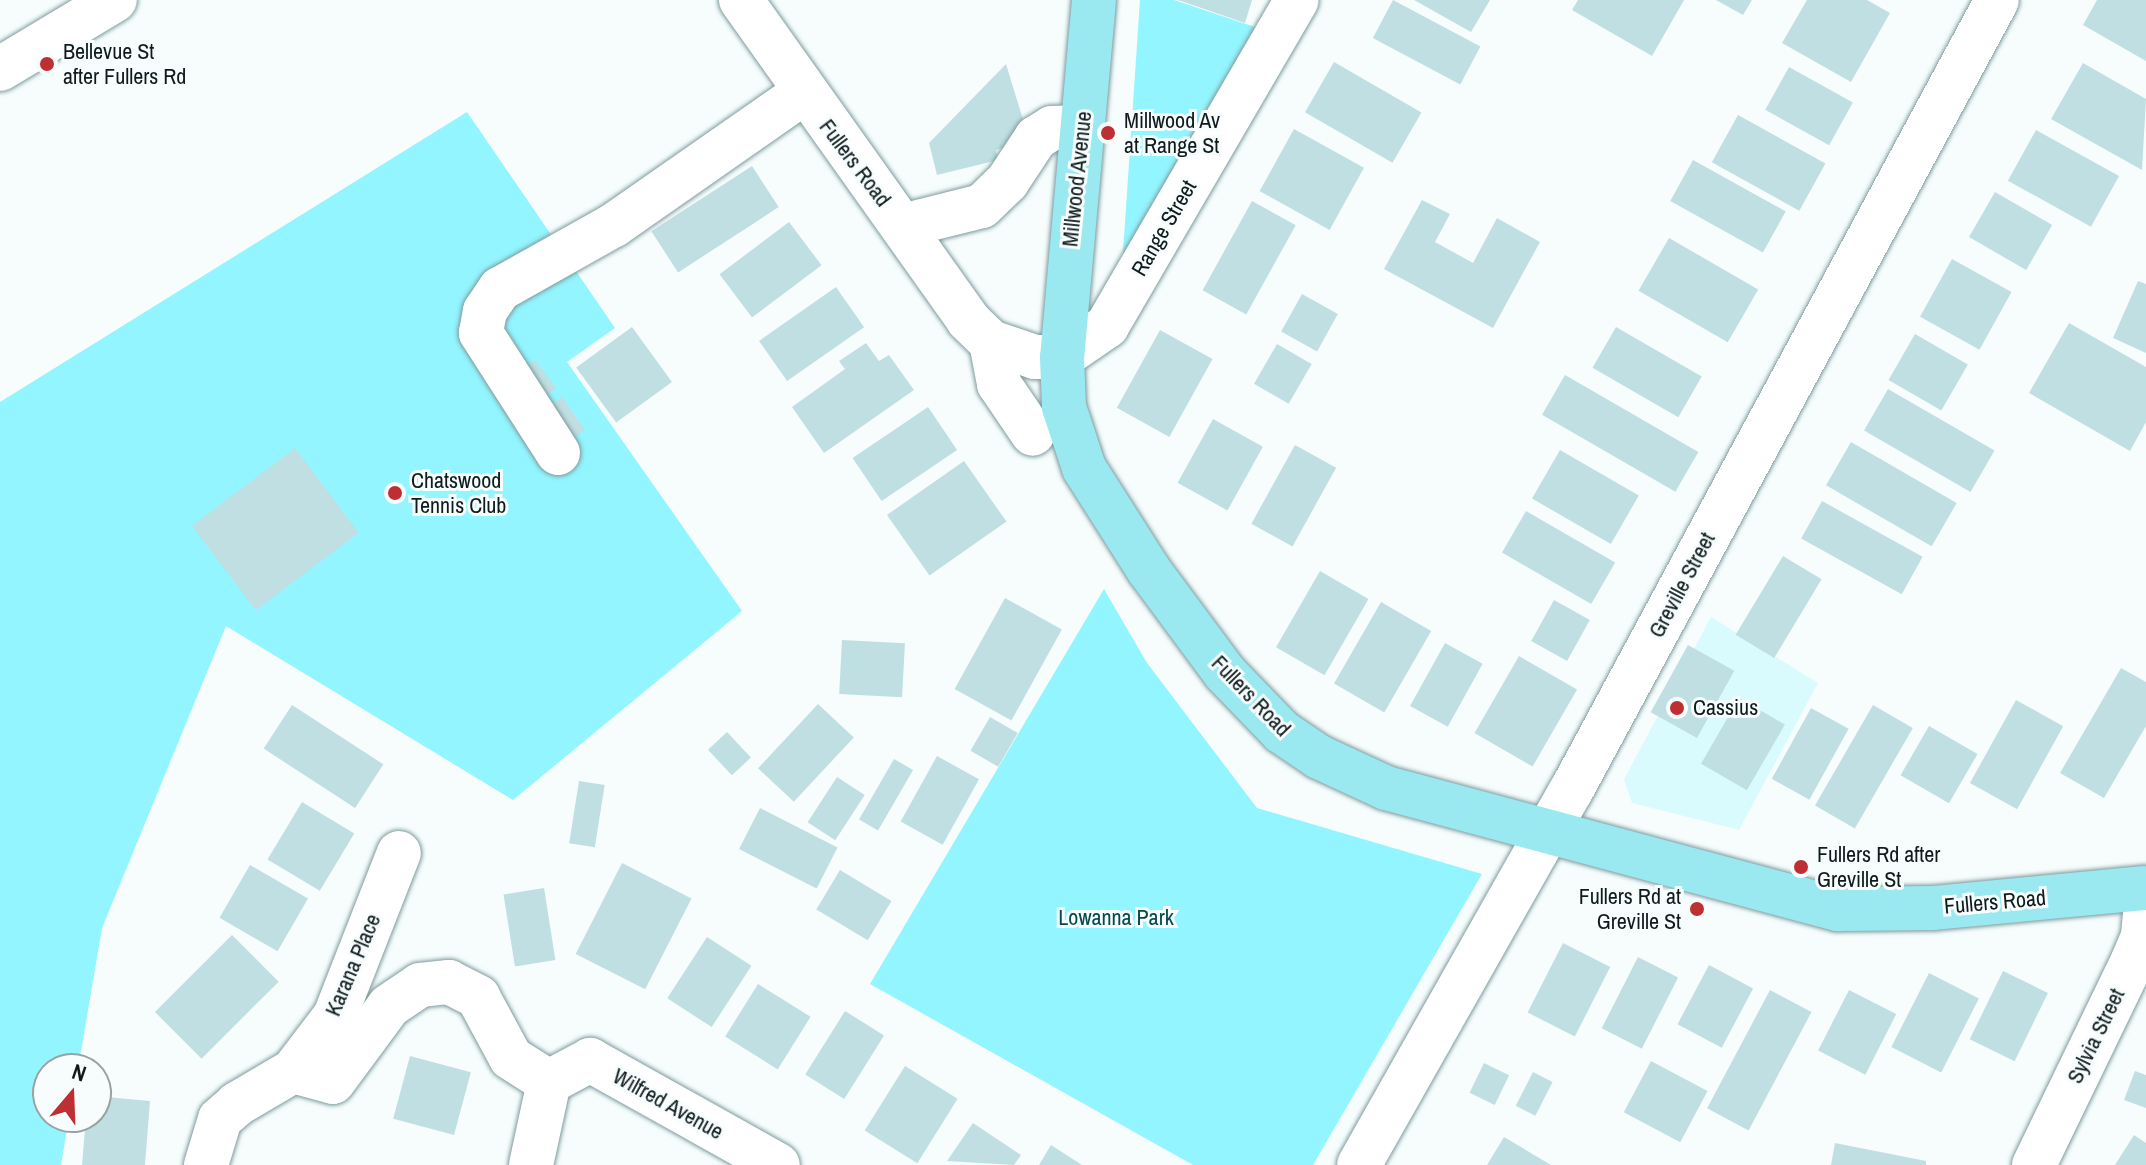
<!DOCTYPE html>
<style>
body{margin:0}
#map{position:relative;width:2146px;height:1165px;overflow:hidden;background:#f7fdfd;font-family:"Archivo Narrow",sans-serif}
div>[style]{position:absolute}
.built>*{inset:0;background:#dafbfe}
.green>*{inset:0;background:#93f5ff}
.building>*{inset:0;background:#c0dfe2;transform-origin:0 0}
.roads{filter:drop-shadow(0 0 2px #7e9b9e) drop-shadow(0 0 2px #7e9b9e)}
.minor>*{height:44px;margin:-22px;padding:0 22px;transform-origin:22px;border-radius:22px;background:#fff}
.major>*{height:44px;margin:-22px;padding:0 22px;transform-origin:22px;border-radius:22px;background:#9ae8f0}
.dots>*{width:22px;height:22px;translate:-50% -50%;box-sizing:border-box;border:4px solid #f7fdfd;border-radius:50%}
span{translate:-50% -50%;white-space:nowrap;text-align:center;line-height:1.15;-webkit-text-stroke:6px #f7fdfd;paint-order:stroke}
.poi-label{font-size:22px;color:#0f1a1c}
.left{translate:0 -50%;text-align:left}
.right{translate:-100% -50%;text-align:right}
.street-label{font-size:22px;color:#0f1a1c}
.park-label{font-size:22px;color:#03494e}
.north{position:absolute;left:32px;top:1053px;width:80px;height:80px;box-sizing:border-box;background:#f7fdfd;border:2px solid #9aa2a3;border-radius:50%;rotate:19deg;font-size:22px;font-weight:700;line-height:32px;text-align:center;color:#0f1a1c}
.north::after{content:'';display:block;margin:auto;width:28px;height:36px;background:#be2f33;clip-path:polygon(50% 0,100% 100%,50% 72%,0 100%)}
</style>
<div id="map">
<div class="built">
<div style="clip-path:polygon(1711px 617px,1818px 683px,1739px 830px,1632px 803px,1624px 779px)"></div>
</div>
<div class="green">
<div style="clip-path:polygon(1140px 0,1174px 0,1264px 30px,1121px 282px)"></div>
<div style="clip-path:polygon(467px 112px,615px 328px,567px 362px,742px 611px,513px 800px,226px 626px,102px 928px,78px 1069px,48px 1069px,48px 1117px,69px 1117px,61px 1165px,0 1165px,0 402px)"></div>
<div style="clip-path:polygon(1104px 589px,1147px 663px,1257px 808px,1482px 874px,1313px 1165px,1193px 1165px,870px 984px)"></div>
</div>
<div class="building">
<div style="clip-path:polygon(1178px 0,1252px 0,1245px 23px)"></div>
<div style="left:1393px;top:0;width:99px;height:43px;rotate:28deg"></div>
<div style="clip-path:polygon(1414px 0,1490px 0,1471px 32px)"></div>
<div style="clip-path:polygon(1578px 0,1684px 0,1652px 56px,1572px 10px)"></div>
<div style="clip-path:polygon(1716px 0,1752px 0,1743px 15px)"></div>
<div style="clip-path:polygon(1807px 0,1867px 0,1890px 13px,1851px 82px,1782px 43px)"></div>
<div style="clip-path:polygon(2097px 0,2146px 0,2146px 61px,2083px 25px)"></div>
<div style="left:1334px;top:62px;width:101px;height:58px;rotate:30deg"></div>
<div style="clip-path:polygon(2083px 63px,2146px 99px,2142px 170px,2051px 119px)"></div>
<div style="clip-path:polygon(1006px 64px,1029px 139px,996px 150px,998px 160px,937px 175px,929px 143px)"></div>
<div style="left:1789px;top:67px;width:73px;height:49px;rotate:29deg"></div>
<div style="left:1738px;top:115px;width:100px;height:54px;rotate:29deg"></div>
<div style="left:1294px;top:129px;width:80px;height:71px;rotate:29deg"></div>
<div style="left:2036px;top:130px;width:95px;height:58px;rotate:29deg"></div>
<div style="left:1693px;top:160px;width:106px;height:47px;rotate:29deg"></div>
<div style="left:752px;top:166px;width:49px;height:120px;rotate:57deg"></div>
<div style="left:1995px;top:192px;width:66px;height:52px;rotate:30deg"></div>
<div style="clip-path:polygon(1422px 200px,1450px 214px,1435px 242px,1473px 263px,1497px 218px,1540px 242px,1493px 328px,1384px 269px)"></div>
<div style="left:1252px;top:201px;width:50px;height:102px;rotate:29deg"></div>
<div style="left:789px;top:222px;width:54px;height:87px;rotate:53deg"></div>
<div style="left:1669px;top:238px;width:103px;height:61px;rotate:30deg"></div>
<div style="left:1952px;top:259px;width:68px;height:66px;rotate:29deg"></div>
<div style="clip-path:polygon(2138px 281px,2146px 284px,2146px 353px,2113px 338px)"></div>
<div style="left:836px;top:287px;width:49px;height:94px;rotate:55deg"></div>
<div style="left:1302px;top:294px;width:41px;height:43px;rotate:29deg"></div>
<div style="clip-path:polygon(2069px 323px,2146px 367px,2146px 422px,2130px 451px,2029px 393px)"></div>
<div style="left:632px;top:327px;width:68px;height:69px;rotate:54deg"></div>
<div style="left:1616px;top:327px;width:99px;height:47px;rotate:30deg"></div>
<div style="left:1160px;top:330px;width:60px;height:89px;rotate:29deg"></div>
<div style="left:1915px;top:334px;width:61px;height:53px;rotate:30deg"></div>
<div style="clip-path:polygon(866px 343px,879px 361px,889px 355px,914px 390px,824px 453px,792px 407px,845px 369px,839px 361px)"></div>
<div style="left:1277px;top:344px;width:40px;height:46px;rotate:30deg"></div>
<div style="left:535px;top:360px;width:35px;height:22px;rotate:53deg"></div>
<div style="left:1565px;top:375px;width:154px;height:46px;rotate:30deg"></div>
<div style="left:1888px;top:389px;width:123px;height:48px;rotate:30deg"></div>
<div style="left:562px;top:397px;width:40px;height:22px;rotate:55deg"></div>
<div style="left:928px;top:407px;width:52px;height:91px;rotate:56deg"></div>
<div style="left:1213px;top:419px;width:57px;height:73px;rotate:29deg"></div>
<div style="left:1851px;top:442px;width:122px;height:50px;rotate:30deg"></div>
<div style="left:1295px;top:445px;width:47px;height:90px;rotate:29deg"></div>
<div style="left:295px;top:448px;width:106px;height:129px;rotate:53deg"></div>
<div style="left:1560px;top:450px;width:91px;height:56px;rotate:30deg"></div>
<div style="left:964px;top:461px;width:74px;height:94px;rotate:55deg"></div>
<div style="left:1822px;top:501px;width:115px;height:43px;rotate:29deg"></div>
<div style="left:1526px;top:511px;width:103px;height:48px;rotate:30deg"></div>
<div style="left:1783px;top:556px;width:45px;height:92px;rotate:31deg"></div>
<div style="left:1320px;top:571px;width:56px;height:88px;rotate:30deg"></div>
<div style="left:1005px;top:598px;width:65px;height:104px;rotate:29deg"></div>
<div style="left:1554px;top:600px;width:41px;height:47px;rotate:29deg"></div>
<div style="left:1381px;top:602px;width:58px;height:94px;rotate:30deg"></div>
<div style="left:842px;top:640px;width:63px;height:54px;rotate:3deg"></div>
<div style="left:1445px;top:643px;width:43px;height:72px;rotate:29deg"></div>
<div style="left:1688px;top:645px;width:53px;height:77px;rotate:29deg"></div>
<div style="left:1519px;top:656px;width:67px;height:89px;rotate:30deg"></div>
<div style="clip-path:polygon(2121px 668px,2146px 682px,2146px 726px,2104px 798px,2060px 773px)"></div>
<div style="left:1739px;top:698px;width:53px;height:76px;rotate:30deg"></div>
<div style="left:2016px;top:700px;width:54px;height:95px;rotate:29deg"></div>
<div style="left:818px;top:704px;width:49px;height:88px;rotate:43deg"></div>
<div style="left:292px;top:705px;width:109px;height:52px;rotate:33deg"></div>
<div style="left:1873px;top:705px;width:46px;height:116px;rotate:30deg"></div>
<div style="left:1811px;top:708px;width:43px;height:81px;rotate:29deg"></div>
<div style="left:990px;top:717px;width:32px;height:39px;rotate:30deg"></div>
<div style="left:1929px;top:726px;width:56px;height:57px;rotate:30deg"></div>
<div style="left:727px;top:732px;width:35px;height:26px;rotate:47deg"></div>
<div style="left:937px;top:756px;width:48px;height:75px;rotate:29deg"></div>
<div style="left:894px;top:759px;width:22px;height:70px;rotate:30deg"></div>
<div style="left:837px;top:777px;width:33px;height:54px;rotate:33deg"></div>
<div style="left:579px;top:781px;width:26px;height:63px;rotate:9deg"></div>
<div style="left:302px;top:802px;width:61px;height:67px;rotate:31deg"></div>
<div style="left:760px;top:808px;width:87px;height:46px;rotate:27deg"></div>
<div style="left:622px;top:863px;width:78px;height:102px;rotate:27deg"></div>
<div style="left:250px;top:865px;width:67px;height:61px;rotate:30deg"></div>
<div style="left:840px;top:870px;width:60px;height:46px;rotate:31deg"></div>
<div style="left:544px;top:888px;width:73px;height:41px;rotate:81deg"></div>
<div style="left:232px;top:935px;width:66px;height:109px;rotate:45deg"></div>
<div style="left:707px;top:937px;width:53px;height:73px;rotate:33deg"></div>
<div style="left:1563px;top:943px;width:53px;height:78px;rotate:27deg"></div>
<div style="left:1638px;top:957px;width:45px;height:80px;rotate:27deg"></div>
<div style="left:1709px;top:965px;width:50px;height:67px;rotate:28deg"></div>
<div style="left:2003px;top:971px;width:50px;height:76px;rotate:26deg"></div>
<div style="left:1929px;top:973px;width:56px;height:83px;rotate:27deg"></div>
<div style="left:758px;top:984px;width:62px;height:62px;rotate:32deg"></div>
<div style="left:1770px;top:990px;width:47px;height:134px;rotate:28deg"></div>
<div style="left:1849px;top:990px;width:53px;height:68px;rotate:27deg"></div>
<div style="left:845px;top:1011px;width:46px;height:75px;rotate:32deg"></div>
<div style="left:410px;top:1056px;width:63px;height:65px;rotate:15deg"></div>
<div style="left:1651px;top:1061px;width:64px;height:58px;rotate:28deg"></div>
<div style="left:1484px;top:1063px;width:28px;height:33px;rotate:26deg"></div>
<div style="left:905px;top:1066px;width:62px;height:76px;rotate:32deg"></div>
<div style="clip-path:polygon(2135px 1071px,2146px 1075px,2146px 1108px,2124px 1100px)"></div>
<div style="left:1533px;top:1072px;width:22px;height:38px;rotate:27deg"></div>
<div style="clip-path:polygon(96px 1096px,150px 1101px,145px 1165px,82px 1165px,86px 1117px,96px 1117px)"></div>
<div style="clip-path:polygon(973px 1123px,1021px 1155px,1014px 1165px,947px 1161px)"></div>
<div style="clip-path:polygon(2134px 1135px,2146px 1143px,2146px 1165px,2115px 1165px)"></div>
<div style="clip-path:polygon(1504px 1137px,1551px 1165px,1487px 1165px)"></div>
<div style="clip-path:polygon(1835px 1143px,1926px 1161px,1926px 1165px,1831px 1165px)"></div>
<div style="clip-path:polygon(1051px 1145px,1082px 1165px,1039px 1165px)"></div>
</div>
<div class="roads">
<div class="minor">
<div style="left:741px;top:0;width:392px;rotate:54.6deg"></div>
<div style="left:968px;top:320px;width:32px;rotate:44deg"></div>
<div style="left:991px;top:342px;width:46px;rotate:18.8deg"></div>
<div style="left:1035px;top:357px;width:27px"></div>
<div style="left:1062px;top:357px;width:55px;rotate:-34.6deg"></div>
<div style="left:1107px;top:326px;width:377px;rotate:-59.8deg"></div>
<div style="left:0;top:69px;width:134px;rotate:-31deg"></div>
<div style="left:902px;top:226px;width:82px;rotate:-14deg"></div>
<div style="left:982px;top:206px;width:35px;rotate:-44deg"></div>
<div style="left:1007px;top:182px;width:53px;rotate:-56.6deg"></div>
<div style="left:1036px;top:138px;width:19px;rotate:-32deg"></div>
<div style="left:1052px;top:128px;width:30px;rotate:-2deg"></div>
<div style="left:991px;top:342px;width:43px;rotate:79.2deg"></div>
<div style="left:999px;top:384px;width:60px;rotate:55.8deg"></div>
<div style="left:558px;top:453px;width:143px;rotate:-122.7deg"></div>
<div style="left:481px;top:333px;width:22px;rotate:-80deg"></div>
<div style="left:485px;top:311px;width:27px;rotate:-56deg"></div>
<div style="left:500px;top:289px;width:131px;rotate:-29.3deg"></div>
<div style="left:614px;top:225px;width:231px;rotate:-34.9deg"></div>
<div style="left:293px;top:1071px;width:69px;rotate:-52.6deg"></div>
<div style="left:335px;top:1016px;width:175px;rotate:-68.6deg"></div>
<div style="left:206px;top:1165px;width:48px;rotate:-73.1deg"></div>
<div style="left:220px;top:1119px;width:23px;rotate:-41deg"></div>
<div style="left:237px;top:1104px;width:65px;rotate:-30.5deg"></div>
<div style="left:293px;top:1071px;width:41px;rotate:15.4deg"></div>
<div style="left:333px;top:1082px;width:94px;rotate:-53.6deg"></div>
<div style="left:389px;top:1006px;width:37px;rotate:-34deg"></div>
<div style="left:420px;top:985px;width:29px;rotate:-6deg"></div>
<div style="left:449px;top:982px;width:33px;rotate:27deg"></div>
<div style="left:478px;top:997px;width:69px;rotate:61.6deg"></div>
<div style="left:511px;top:1058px;width:45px;rotate:32.3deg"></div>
<div style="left:531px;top:1165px;width:85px;rotate:-77.8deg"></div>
<div style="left:549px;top:1082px;width:47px;rotate:-28.2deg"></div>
<div style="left:590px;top:1060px;width:215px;rotate:29.2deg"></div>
<div style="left:1359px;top:1165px;width:430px;rotate:-60.5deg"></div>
<div style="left:1571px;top:791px;width:898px;rotate:-61.69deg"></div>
<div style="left:2034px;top:1165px;width:228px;rotate:-64.2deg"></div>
<div style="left:2133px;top:960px;width:26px;rotate:-67deg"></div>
<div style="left:2143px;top:936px;width:33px;rotate:-85deg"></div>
</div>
<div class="major">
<div style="left:1094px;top:0;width:358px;rotate:95.1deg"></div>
<div style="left:1062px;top:357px;width:50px;rotate:87.7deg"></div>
<div style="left:1064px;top:407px;width:64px;rotate:71.8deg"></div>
<div style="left:1084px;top:468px;width:120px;rotate:57.6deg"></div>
<div style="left:1148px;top:569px;width:129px;rotate:53.5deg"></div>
<div style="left:1225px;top:673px;width:82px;rotate:46deg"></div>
<div style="left:1282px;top:732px;width:45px;rotate:34deg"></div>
<div style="left:1319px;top:757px;width:74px;rotate:24.8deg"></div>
<div style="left:1386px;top:788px;width:468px;rotate:15deg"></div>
<div style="left:1838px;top:909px;width:95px;rotate:-0.6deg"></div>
<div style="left:1933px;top:908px;width:214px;rotate:-5.4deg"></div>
</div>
</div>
<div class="dots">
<div style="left:47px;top:64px;background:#be2f33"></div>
<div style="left:1108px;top:133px;background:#be2f33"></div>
<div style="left:395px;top:493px;background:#be2f33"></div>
<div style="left:1677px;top:708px;background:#be2f33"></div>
<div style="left:1801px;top:867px;background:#be2f33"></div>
<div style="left:1697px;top:909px;background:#be2f33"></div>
</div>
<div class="poi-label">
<span class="left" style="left:63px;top:64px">Bellevue St<br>after Fullers Rd</span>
<span class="left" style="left:1124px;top:133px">Millwood Av<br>at Range St</span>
<span class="left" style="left:411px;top:493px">Chatswood<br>Tennis Club</span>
<span class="left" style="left:1693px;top:708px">Cassius</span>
<span class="left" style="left:1817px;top:867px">Fullers Rd after<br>Greville St</span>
<span class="right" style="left:1681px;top:909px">Fullers Rd at<br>Greville St</span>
</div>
<div class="street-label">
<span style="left:855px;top:163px;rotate:53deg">Fullers Road</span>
<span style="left:1077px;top:179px;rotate:-84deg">Millwood Avenue</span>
<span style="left:1164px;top:228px;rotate:-60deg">Range Street</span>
<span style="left:1682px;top:585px;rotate:-62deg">Greville Street</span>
<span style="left:1251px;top:696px;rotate:46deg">Fullers Road</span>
<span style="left:1995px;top:902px;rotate:-5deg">Fullers Road</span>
<span style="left:353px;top:965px;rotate:-67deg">Karana Place</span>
<span style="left:2096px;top:1036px;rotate:-64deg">Sylvia Street</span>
<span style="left:668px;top:1104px;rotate:29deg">Wilfred Avenue</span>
</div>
<div class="park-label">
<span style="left:1116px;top:918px">Lowanna Park</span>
</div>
<div class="north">N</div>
</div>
